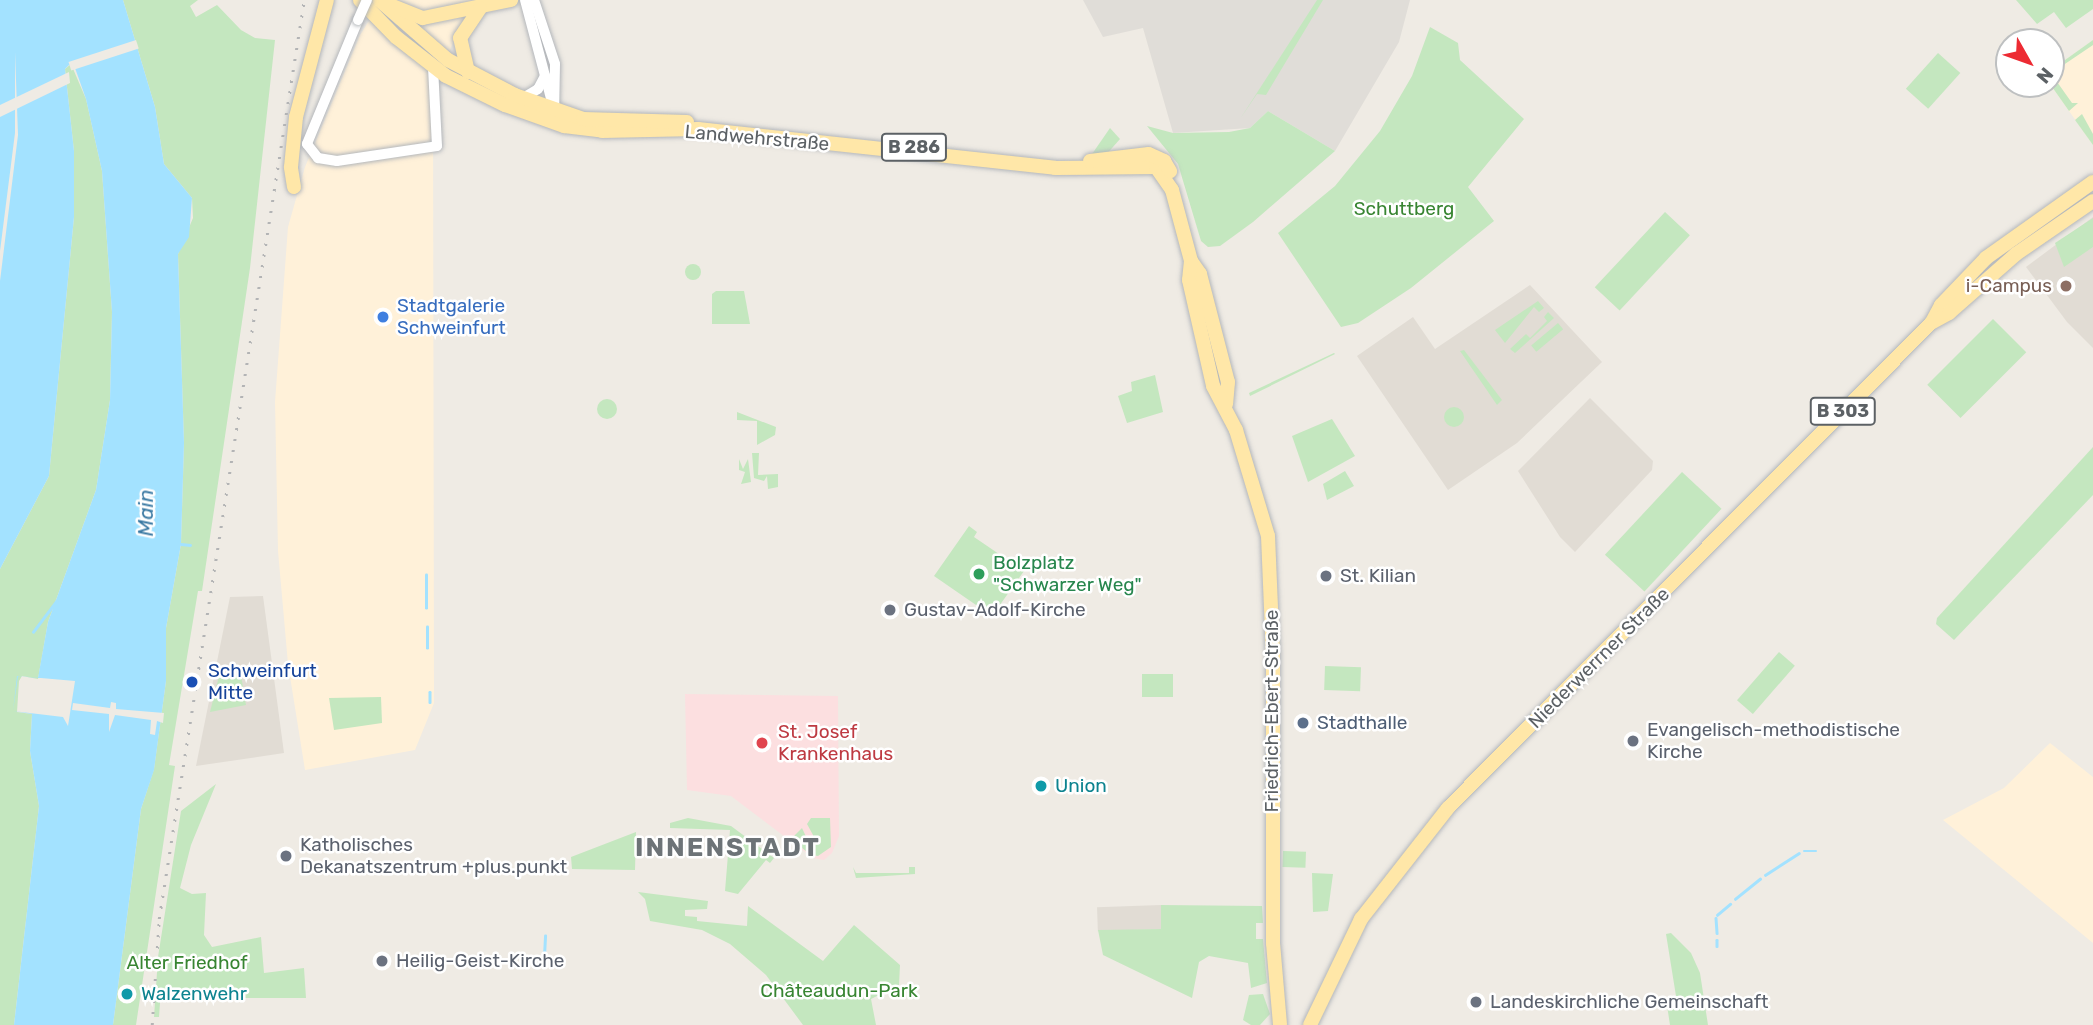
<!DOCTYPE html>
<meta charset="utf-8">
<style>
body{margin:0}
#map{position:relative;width:2093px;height:1025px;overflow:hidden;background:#efebe4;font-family:Rubik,sans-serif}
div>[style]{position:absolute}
.commercial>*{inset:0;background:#fff1d9}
.industrial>*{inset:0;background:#e0ddd8}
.education>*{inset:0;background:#e1dcd4;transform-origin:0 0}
.medical>*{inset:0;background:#fcdfe0}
.green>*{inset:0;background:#c4e7bf;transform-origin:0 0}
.round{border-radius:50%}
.water>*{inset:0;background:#a3e2ff}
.pier>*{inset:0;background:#efebe4;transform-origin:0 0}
.stream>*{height:2.5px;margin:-1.25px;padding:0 1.25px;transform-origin:1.25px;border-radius:1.25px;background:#a3e2ff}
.roads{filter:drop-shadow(0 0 2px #b4b7bb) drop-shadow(0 0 2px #b4b7bb)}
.minor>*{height:10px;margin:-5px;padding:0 5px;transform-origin:5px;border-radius:5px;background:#fff}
.major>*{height:14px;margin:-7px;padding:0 7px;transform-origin:7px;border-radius:7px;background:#ffe7a8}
.rail>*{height:2.5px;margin-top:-1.25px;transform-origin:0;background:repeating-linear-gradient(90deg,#b3b4b5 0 2px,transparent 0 11px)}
.bridges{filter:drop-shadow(0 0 2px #b4b7bb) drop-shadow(0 0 2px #b4b7bb)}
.minor-bridge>*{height:10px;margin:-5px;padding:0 5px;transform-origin:5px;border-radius:5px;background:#fff}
.dots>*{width:19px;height:19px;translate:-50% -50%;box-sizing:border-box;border:4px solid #fff;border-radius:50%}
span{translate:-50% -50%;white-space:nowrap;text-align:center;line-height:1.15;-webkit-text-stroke:5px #fff;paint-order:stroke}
.shield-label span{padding:2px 5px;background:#fff;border:2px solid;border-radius:5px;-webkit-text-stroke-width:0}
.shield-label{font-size:18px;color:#5c6165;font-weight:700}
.street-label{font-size:19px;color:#5c6165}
.park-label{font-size:19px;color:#388532}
.education-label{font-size:19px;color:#785e54}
.right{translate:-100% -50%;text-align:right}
.shop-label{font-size:19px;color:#366cbe}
.left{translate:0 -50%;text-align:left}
.leisure-label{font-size:19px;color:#27864d}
.worship-label{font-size:19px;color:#5b616d}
.transit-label{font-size:19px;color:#164399}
.service-label{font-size:19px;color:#4e5e75}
.health-label{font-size:19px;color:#be3a42}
.culture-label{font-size:19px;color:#0d838f}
.water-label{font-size:21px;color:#3878a2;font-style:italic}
.district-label{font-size:26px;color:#6d7377;font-weight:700;letter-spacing:2px}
.north{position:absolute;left:1995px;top:28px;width:70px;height:70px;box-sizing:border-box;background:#fff;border:2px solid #bec0c1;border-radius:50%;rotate:130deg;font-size:19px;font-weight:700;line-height:28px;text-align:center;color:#5c6165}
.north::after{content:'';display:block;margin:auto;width:24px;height:32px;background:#ed2b33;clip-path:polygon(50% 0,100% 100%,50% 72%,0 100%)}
</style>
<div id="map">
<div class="commercial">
<div style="clip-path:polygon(382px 0,491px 0,463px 22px,433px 86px,434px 703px,415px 750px,305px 770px,288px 664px,278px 551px,275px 402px,288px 227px,305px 167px,360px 35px)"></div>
<div style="clip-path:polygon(2093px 40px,2093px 145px,2050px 84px,2051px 70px)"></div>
<div style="clip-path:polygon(2050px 743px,2093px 777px,2093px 943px,1943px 820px,2004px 788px)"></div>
</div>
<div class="industrial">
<div style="clip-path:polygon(1083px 0,1410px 0,1399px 42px,1335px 151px,1268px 111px,1250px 128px,1173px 133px,1143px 28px,1103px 37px)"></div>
</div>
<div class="education">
<div style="clip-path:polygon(2093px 217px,2093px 348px,2067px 322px,2026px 267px)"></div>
<div style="clip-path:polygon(1530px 285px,1602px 362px,1517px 443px,1448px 490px,1357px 356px,1413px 317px,1435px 349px)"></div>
<div style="clip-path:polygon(1590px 398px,1653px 461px,1652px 470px,1575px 552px,1560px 537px,1518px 471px)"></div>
<div style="clip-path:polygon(263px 596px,284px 753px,196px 766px,230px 597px)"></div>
<div style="left:1161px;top:905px;width:24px;height:64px;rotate:88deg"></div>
</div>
<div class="medical">
<div style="clip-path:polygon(685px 694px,838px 696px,839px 836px,832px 853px,824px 860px,813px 858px,731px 796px,687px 790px)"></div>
</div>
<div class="green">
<div style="clip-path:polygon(123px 0,198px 0,190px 6px,196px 17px,217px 5px,241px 30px,255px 38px,275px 40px,250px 268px,202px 591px,198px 591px,169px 765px,175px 766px,136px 1025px,113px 1025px,141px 809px,154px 769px,166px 681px,166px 628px,181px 544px,184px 443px,178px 254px,193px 218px,192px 198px,164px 164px,155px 107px)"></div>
<div style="clip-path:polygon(1317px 0,1323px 0,1266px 95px,1257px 94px,1240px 119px)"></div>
<div style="clip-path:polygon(2016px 0,2093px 0,2093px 9px,2066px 28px,2054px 12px,2037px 24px)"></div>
<div style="clip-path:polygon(1430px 27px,1458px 43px,1460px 60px,1524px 119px,1468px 187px,1494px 221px,1411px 288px,1358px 323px,1341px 327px,1278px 233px,1335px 186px,1380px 131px,1412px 76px)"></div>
<div style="clip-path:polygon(2093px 40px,2093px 45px,2056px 70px,2059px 75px,2055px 79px,2072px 103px,2078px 103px,2069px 111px,2050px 84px,2051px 70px)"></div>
<div style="left:1938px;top:53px;width:30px;height:48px;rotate:42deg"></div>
<div style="clip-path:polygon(71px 64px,86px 99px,102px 171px,112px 312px,110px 400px,96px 490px,48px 622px,38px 679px,22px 676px,19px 681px,17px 712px,32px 714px,30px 751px,39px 806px,14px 1025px,0 1025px,0 569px,49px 476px,74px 217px,74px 151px,65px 69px)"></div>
<div style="clip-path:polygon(1268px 111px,1335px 151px,1253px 222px,1220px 246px,1208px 247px,1201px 241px,1178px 164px,1147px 126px,1173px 133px,1229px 132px,1250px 128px)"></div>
<div style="clip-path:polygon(2082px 114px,2093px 134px,2093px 145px,2075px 120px)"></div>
<div style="clip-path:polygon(1110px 128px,1120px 139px,1105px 156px,1090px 157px)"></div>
<div style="left:1665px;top:212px;width:34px;height:103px;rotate:43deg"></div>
<div style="clip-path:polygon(2093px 218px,2093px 247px,2064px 267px,2055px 243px)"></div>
<div class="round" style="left:685px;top:264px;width:16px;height:16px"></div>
<div style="clip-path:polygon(716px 291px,744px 291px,750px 324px,712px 324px,712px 294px)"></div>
<div style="clip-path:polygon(1538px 301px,1544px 308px,1539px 312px,1534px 307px,1505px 343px,1495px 330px)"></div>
<div style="clip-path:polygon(1548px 312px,1554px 318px,1515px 353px,1510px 349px,1526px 334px,1530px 338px,1547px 321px,1544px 317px)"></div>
<div style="left:1993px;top:319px;width:47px;height:93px;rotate:45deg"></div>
<div style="left:1558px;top:323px;width:8px;height:35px;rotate:50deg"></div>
<div style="clip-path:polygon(1464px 350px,1502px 400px,1497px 405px,1460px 351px)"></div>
<div style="clip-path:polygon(1334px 353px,1335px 354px,1250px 396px,1249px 393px)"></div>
<div style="clip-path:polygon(1155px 375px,1163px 412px,1127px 423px,1118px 396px,1132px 391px,1131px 382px)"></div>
<div class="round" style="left:597px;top:399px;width:20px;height:20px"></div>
<div class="round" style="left:1444px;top:407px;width:20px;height:20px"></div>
<div style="clip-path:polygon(737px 412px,776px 427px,775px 435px,757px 445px,757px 421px,737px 420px)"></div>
<div style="clip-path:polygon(1332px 419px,1355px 456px,1308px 482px,1292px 436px)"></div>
<div style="clip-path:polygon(2093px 447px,2093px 495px,1954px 640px,1936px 624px,1937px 618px)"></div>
<div style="clip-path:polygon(752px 453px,759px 453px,758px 475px,778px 474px,778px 487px,768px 489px,767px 476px,764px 481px,754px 478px)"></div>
<div style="clip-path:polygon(739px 459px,743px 469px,748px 459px,751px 482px,741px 484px,745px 472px,739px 470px)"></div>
<div style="clip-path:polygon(1345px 471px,1354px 486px,1327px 500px,1323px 484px)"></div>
<div style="left:1682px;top:472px;width:54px;height:113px;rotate:43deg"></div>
<div style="clip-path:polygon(969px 526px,977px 532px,974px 537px,1024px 571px,992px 616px,934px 576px)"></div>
<div style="left:1779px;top:652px;width:21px;height:64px;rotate:41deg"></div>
<div style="left:1325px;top:666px;width:36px;height:24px;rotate:2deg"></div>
<div style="left:1142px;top:674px;width:31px;height:23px"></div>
<div style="clip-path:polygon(241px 675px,246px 705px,210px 712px,219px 676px)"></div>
<div style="clip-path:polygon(381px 697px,382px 723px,334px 730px,329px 698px)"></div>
<div style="clip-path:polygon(216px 784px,191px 845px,180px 888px,192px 894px,206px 893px,204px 935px,212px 947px,261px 937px,264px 973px,304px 968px,306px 998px,219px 998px,161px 989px,159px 1017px,154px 1017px,158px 957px,181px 811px)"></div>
<div style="clip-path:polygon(688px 818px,731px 826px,774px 858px,770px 863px,766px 860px,738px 894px,725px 891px,730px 830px,670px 828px,670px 823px)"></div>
<div style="clip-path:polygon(811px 818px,830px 818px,831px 847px,818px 856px,812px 855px,813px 835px,807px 824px)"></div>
<div style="clip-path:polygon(802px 828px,809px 843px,807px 852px,791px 839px)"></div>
<div style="clip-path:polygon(636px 832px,635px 870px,572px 869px,571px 857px)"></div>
<div style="left:1283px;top:851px;width:23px;height:16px;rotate:2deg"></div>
<div style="clip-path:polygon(853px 867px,856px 873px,909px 873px,909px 867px,915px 867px,915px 874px,856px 878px)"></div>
<div style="clip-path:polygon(1312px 873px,1333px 874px,1328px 911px,1313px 912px)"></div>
<div style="clip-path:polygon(638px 892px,708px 901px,707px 909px,685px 910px,685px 916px,697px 917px,697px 921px,747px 926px,748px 906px,823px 961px,854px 925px,900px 965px,899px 985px,871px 999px,876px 1025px,803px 1025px,766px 975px,730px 944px,702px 930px,650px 921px,645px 899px)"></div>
<div style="clip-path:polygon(1161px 905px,1262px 906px,1263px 923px,1256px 923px,1256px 939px,1263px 939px,1267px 983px,1251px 988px,1248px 963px,1209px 956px,1199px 962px,1192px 998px,1103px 955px,1098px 930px,1161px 929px)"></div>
<div style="clip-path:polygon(1671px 933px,1691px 953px,1700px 973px,1708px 1025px,1670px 1025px,1666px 999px,1676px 996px,1666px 934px)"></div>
<div style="clip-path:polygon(1263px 994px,1270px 1014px,1260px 1025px,1251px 1025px,1243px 1020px,1249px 995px)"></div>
</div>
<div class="water">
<div style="clip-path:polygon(evenodd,0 0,123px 0,155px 107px,164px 164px,192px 198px,189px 237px,178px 254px,184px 443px,181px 544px,166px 628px,166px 681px,154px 770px,141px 809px,113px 1025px,14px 1025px,39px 806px,30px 751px,32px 714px,13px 711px,17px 676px,38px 678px,48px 622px,96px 490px,110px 400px,112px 312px,102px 171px,86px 99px,75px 68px,69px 65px,65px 69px,74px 151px,74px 217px,49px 476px,0 569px,0 281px,18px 135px,15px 52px,15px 133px,0 251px,0 0,18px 676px,75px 681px,68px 726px,63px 717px,13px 711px,18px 676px)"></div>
</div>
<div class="pier">
<div style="left:136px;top:40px;width:9px;height:71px;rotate:72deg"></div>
<div style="clip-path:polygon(69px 72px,70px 83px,0 117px,0 105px)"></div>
<div style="clip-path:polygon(111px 702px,116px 703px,116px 709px,164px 713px,163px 723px,157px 721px,155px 735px,150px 734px,151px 720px,115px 715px,109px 732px,109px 714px,72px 710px,73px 703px,110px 708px)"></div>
</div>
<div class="stream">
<div style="left:181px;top:544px;width:9px;rotate:6deg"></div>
<div style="left:426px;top:608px;width:33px;rotate:-90deg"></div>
<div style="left:33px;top:632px;width:39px;rotate:-53deg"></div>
<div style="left:427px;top:648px;width:21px;rotate:-90deg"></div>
<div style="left:430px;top:692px;width:10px;rotate:90deg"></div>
<div style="left:1804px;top:851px;width:12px"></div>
<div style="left:1765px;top:875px;width:40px;rotate:-32.9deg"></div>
<div style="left:1735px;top:899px;width:32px;rotate:-39deg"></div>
<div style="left:1717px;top:915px;width:17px;rotate:-40deg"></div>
<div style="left:1716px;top:918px;width:15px;rotate:86deg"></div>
<div style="left:1717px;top:940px;width:6px;rotate:90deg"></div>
<div style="left:544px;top:956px;width:20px;rotate:-87deg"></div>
</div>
<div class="roads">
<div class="minor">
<div style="left:525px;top:0;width:114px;rotate:75.2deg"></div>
<div style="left:534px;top:0;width:67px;rotate:71.8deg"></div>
<div style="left:555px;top:64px;width:52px;rotate:91.1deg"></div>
<div style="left:358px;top:20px;width:134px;rotate:112.4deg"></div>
<div style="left:307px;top:144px;width:18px;rotate:52deg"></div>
<div style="left:318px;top:158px;width:19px;rotate:9deg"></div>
<div style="left:337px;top:161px;width:101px;rotate:-8.5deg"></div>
<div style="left:437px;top:146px;width:79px;rotate:-92.9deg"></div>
<div style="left:523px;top:98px;width:17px;rotate:-31deg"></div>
<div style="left:538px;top:89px;width:15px;rotate:-62deg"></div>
</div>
<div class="major">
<div style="left:360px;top:0;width:52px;rotate:45.8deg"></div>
<div style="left:396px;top:37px;width:63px;rotate:38deg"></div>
<div style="left:446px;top:76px;width:66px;rotate:26.2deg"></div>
<div style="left:505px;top:105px;width:63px;rotate:19.6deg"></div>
<div style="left:564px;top:126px;width:38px;rotate:7deg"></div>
<div style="left:602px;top:131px;width:96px;rotate:-1.2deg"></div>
<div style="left:698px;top:129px;width:359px;rotate:6.2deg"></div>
<div style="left:1055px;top:168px;width:101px;rotate:-0.6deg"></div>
<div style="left:1156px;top:167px;width:28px;rotate:55deg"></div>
<div style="left:1172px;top:190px;width:73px;rotate:75deg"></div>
<div style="left:1191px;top:261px;width:16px;rotate:55deg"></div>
<div style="left:1200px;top:274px;width:112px;rotate:75.5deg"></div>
<div style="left:1228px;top:382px;width:22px;rotate:95deg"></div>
<div style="left:379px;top:0;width:91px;rotate:41deg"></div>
<div style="left:448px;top:60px;width:76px;rotate:27.6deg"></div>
<div style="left:515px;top:95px;width:72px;rotate:19.4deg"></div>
<div style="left:583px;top:119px;width:104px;rotate:1.7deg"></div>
<div style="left:390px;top:5px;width:35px;rotate:22deg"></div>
<div style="left:423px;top:18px;width:90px;rotate:-11.6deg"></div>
<div style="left:468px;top:72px;width:35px;rotate:-103deg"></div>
<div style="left:460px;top:38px;width:36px;rotate:-56deg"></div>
<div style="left:1090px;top:161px;width:59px;rotate:-6.8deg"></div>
<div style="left:1149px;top:154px;width:17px;rotate:25deg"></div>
<div style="left:1164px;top:161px;width:12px;rotate:59deg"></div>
<div style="left:294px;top:187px;width:20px;rotate:-99deg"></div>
<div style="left:291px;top:167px;width:50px;rotate:-84.3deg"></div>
<div style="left:296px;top:117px;width:121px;rotate:-75.2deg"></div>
<div style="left:1191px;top:261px;width:19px;rotate:96deg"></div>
<div style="left:1189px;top:280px;width:109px;rotate:77.2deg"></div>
<div style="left:1213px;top:386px;width:50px;rotate:62.4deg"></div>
<div style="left:1236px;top:430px;width:111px;rotate:73.2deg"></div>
<div style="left:1268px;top:536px;width:117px;rotate:87.6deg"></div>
<div style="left:1273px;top:653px;width:290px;rotate:90deg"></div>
<div style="left:1273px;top:943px;width:82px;rotate:85.1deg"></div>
<div style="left:1932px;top:322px;width:19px;rotate:-62deg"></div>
<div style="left:1941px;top:305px;width:65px;rotate:-46.2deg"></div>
<div style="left:1986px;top:258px;width:131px;rotate:-35.4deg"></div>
<div style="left:1310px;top:1025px;width:118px;rotate:-64.3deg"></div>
<div style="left:1361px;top:919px;width:141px;rotate:-51.9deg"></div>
<div style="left:1448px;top:808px;width:684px;rotate:-45.12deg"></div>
<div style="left:1931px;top:323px;width:21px;rotate:-29deg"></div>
<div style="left:1949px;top:313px;width:89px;rotate:-41.4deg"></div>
<div style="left:2016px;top:254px;width:93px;rotate:-34.5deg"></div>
</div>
</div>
<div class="rail">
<div style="left:152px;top:1025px;width:106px;rotate:-86.2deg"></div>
<div style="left:159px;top:919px;width:930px;rotate:-81.03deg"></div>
</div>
<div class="bridges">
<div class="minor-bridge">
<div style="left:358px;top:20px;width:22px;rotate:-66deg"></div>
</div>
</div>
<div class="dots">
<div style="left:2066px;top:286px;background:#8d6e63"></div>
<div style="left:383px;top:317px;background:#3f7fe0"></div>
<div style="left:979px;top:574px;background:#2e9e5b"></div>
<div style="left:1326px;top:576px;background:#6b7280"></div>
<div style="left:890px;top:610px;background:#6b7280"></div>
<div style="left:192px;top:682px;background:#1a4fb4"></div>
<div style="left:1303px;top:723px;background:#5c6f8a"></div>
<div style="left:1633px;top:741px;background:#6b7280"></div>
<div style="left:762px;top:743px;background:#e0444e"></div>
<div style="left:1041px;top:786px;background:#0f9aa8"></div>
<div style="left:286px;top:856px;background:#6b7280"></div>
<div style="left:382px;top:961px;background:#6b7280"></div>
<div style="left:127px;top:994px;background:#0f9aa8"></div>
<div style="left:1476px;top:1002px;background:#6b7280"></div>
</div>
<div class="shield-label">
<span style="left:914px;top:147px">B 286</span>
<span style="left:1843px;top:411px">B 303</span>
</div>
<div class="street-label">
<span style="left:757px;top:138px;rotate:5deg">Landwehrstraße</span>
<span style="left:1599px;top:658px;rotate:-45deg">Niederwerrner Straße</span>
<span style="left:1272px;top:711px;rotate:-90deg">Friedrich-Ebert-Straße</span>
</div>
<div class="park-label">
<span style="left:1404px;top:209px">Schuttberg</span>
<span style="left:187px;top:963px">Alter Friedhof</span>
<span style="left:839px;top:991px">Châteaudun-Park</span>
</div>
<div class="education-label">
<span class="right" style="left:2052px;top:286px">i-Campus</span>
</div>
<div class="shop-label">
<span class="left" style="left:397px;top:317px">Stadtgalerie<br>Schweinfurt</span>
</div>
<div class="leisure-label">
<span class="left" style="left:993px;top:574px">Bolzplatz<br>"Schwarzer Weg"</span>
</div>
<div class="worship-label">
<span class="left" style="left:1340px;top:576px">St. Kilian</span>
<span class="left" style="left:904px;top:610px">Gustav-Adolf-Kirche</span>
<span class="left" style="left:1647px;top:741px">Evangelisch-methodistische<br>Kirche</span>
<span class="left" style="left:300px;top:856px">Katholisches<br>Dekanatszentrum +plus.punkt</span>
<span class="left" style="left:396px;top:961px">Heilig-Geist-Kirche</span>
<span class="left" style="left:1490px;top:1002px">Landeskirchliche Gemeinschaft</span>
</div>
<div class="transit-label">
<span class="left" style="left:208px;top:682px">Schweinfurt<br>Mitte</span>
</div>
<div class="service-label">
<span class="left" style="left:1317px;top:723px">Stadthalle</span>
</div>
<div class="health-label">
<span class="left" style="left:778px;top:743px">St. Josef<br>Krankenhaus</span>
</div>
<div class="culture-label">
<span class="left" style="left:1055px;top:786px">Union</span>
<span class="left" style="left:141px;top:994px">Walzenwehr</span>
</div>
<div class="water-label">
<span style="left:146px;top:513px;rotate:-90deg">Main</span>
</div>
<div class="district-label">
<span style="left:728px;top:848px">INNENSTADT</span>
</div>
<div class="north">N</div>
</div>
